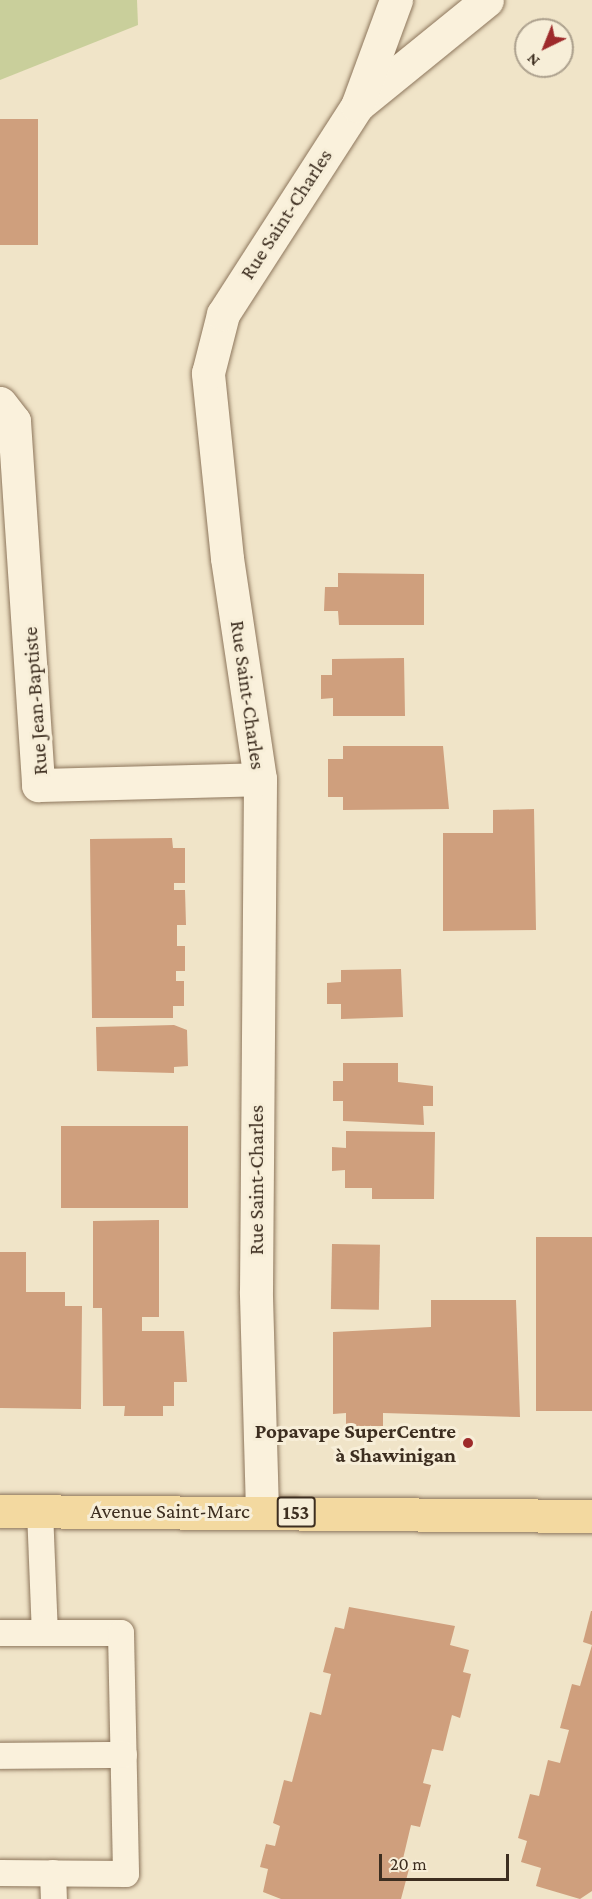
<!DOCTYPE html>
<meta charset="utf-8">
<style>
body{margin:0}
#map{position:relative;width:592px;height:1899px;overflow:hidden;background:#f0e4c8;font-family:"Crimson Pro",serif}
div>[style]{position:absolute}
.green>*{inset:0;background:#c9cf9b}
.building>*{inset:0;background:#cf9f7d;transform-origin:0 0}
.roads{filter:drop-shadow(0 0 2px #8d765c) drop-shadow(0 0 2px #8d765c)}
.lane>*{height:26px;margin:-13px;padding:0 13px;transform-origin:13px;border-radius:13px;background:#faf1dc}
.street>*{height:33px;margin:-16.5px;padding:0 16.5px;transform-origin:16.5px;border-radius:16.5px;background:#faf1dc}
.primary>*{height:33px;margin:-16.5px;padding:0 16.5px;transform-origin:16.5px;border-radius:16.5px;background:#f3d9a0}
.dots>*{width:16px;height:16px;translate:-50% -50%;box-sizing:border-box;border:3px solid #f7eed8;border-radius:50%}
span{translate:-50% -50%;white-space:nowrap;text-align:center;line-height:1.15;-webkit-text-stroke:6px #f7eed8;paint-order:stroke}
.shield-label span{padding:2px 4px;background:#f7eed8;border:2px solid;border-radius:4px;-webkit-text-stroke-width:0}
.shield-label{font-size:20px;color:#3d2e20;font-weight:700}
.street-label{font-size:21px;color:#3d2e20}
.poi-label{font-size:21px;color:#3d2e20;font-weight:700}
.right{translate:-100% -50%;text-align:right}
.north{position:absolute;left:514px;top:18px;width:60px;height:60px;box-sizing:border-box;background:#f7eed8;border:2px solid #ada18e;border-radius:50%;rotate:223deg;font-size:16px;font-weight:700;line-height:24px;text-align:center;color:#3d2e20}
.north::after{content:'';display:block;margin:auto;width:21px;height:27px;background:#9e2a2b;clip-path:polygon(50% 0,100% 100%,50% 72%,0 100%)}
.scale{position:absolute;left:379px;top:1854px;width:130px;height:27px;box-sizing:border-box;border:3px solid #3d2e20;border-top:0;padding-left:8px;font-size:18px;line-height:21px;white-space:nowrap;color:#3d2e20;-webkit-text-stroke:4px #f7eed8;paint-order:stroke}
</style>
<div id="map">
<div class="green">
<div style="clip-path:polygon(0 0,137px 0,138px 25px,0 80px)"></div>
</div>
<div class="building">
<div style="left:0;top:119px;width:38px;height:126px"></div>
<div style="clip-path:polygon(338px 573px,424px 574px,424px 625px,339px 625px,338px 611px,324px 611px,325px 587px,338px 587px)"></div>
<div style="clip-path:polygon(404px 658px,405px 716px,333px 716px,333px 698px,321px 699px,321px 675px,332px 675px,332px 659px)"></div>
<div style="clip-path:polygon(343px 746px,443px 746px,449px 809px,343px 810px,343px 797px,328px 797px,328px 759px,343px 759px)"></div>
<div style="clip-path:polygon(534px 809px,536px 930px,443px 931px,443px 833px,493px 833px,493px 810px)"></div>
<div style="clip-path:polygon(172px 838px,173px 848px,185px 848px,185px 883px,174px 883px,174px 890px,185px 890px,186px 925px,177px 925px,177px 946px,185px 946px,185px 971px,176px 971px,176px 981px,184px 981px,184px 1006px,173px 1006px,173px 1018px,92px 1018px,90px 839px)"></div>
<div style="clip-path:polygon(401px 969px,403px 1017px,341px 1019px,341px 1004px,327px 1004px,327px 983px,341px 982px,341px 970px)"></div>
<div style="clip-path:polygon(174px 1025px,187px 1030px,188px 1066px,174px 1067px,174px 1073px,97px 1071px,96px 1027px)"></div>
<div style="clip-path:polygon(343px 1063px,398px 1063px,398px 1082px,433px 1086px,433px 1106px,423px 1106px,424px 1125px,343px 1121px,343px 1101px,333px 1101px,333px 1081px,343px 1081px)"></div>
<div style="left:188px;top:1126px;width:82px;height:127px;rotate:90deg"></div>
<div style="clip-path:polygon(346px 1131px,435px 1132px,434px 1199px,372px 1199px,372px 1188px,345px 1188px,345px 1170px,332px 1171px,332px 1147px,346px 1148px)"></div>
<div style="clip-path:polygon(159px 1220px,159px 1317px,142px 1317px,142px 1331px,184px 1331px,187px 1382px,174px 1382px,174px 1406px,163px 1406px,163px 1416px,124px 1416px,125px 1406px,103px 1406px,102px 1308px,93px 1308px,93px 1221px)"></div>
<div style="left:536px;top:1237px;width:56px;height:174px"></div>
<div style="left:332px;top:1244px;width:48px;height:65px;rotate:1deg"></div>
<div style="clip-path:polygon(0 1252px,26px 1252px,26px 1292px,65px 1292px,65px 1306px,82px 1306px,81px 1409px,0 1408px)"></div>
<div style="clip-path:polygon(431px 1300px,516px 1300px,520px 1417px,383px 1413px,383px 1426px,346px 1426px,346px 1413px,333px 1414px,333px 1332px,431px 1327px)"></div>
<div style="clip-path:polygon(349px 1607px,455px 1626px,450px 1645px,469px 1650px,463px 1672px,471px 1674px,460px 1718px,452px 1715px,443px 1751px,432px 1749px,423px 1783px,431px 1785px,420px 1827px,411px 1825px,401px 1867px,409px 1869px,401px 1899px,281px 1899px,263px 1892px,268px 1869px,260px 1867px,266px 1844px,275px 1846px,280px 1826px,273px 1823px,284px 1780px,292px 1782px,310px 1712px,321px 1715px,331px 1674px,323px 1672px,335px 1627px,344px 1629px)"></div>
<div style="clip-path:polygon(591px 1611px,592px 1611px,592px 1645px,583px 1642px)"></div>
<div style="clip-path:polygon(592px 1645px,592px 1891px,580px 1899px,536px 1886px,541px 1868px,521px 1862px,527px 1841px,518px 1838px,530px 1794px,539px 1796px,548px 1760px,560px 1763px,569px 1730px,560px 1728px,572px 1684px,580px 1686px)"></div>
</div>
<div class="roads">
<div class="lane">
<div style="left:40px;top:1511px;width:122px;rotate:87.7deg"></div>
<div style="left:0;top:1633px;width:121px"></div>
<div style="left:121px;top:1633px;width:241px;rotate:88.8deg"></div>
<div style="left:126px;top:1874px;width:126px;rotate:-179.5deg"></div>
<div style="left:0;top:1756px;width:124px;rotate:-0.5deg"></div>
<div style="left:53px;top:1873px;width:26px;rotate:88deg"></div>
</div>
<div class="street">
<div style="left:358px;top:105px;width:166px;rotate:-39.1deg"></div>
<div style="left:0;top:403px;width:23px;rotate:52deg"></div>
<div style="left:14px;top:421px;width:365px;rotate:86.2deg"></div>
<div style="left:38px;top:785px;width:222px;rotate:-1.5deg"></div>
<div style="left:262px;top:1511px;width:220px;rotate:-91.6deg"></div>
<div style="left:256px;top:1291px;width:512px;rotate:-89.55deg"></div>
<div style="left:260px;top:779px;width:223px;rotate:-98.5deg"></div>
<div style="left:227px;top:558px;width:186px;rotate:-95.9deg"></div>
<div style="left:208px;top:373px;width:61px;rotate:-75.7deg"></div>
<div style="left:223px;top:314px;width:247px;rotate:-57.2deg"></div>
<div style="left:357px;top:106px;width:113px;rotate:-69.8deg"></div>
</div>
<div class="primary">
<div style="left:0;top:1511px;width:592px;rotate:0.48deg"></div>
</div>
</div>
<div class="dots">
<div style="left:468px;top:1443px;background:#9e2a2b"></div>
</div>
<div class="shield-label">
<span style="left:296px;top:1512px">153</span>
</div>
<div class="street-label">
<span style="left:286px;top:214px;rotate:-57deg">Rue Saint-Charles</span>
<span style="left:248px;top:695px;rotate:82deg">Rue Saint-Charles</span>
<span style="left:35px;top:701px;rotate:-94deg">Rue Jean-Baptiste</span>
<span style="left:256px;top:1180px;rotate:-90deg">Rue Saint-Charles</span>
<span style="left:170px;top:1511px">Avenue Saint-Marc</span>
</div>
<div class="poi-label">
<span class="right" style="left:456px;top:1443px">Popavape SuperCentre<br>à Shawinigan</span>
</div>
<div class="north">N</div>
<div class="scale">20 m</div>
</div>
